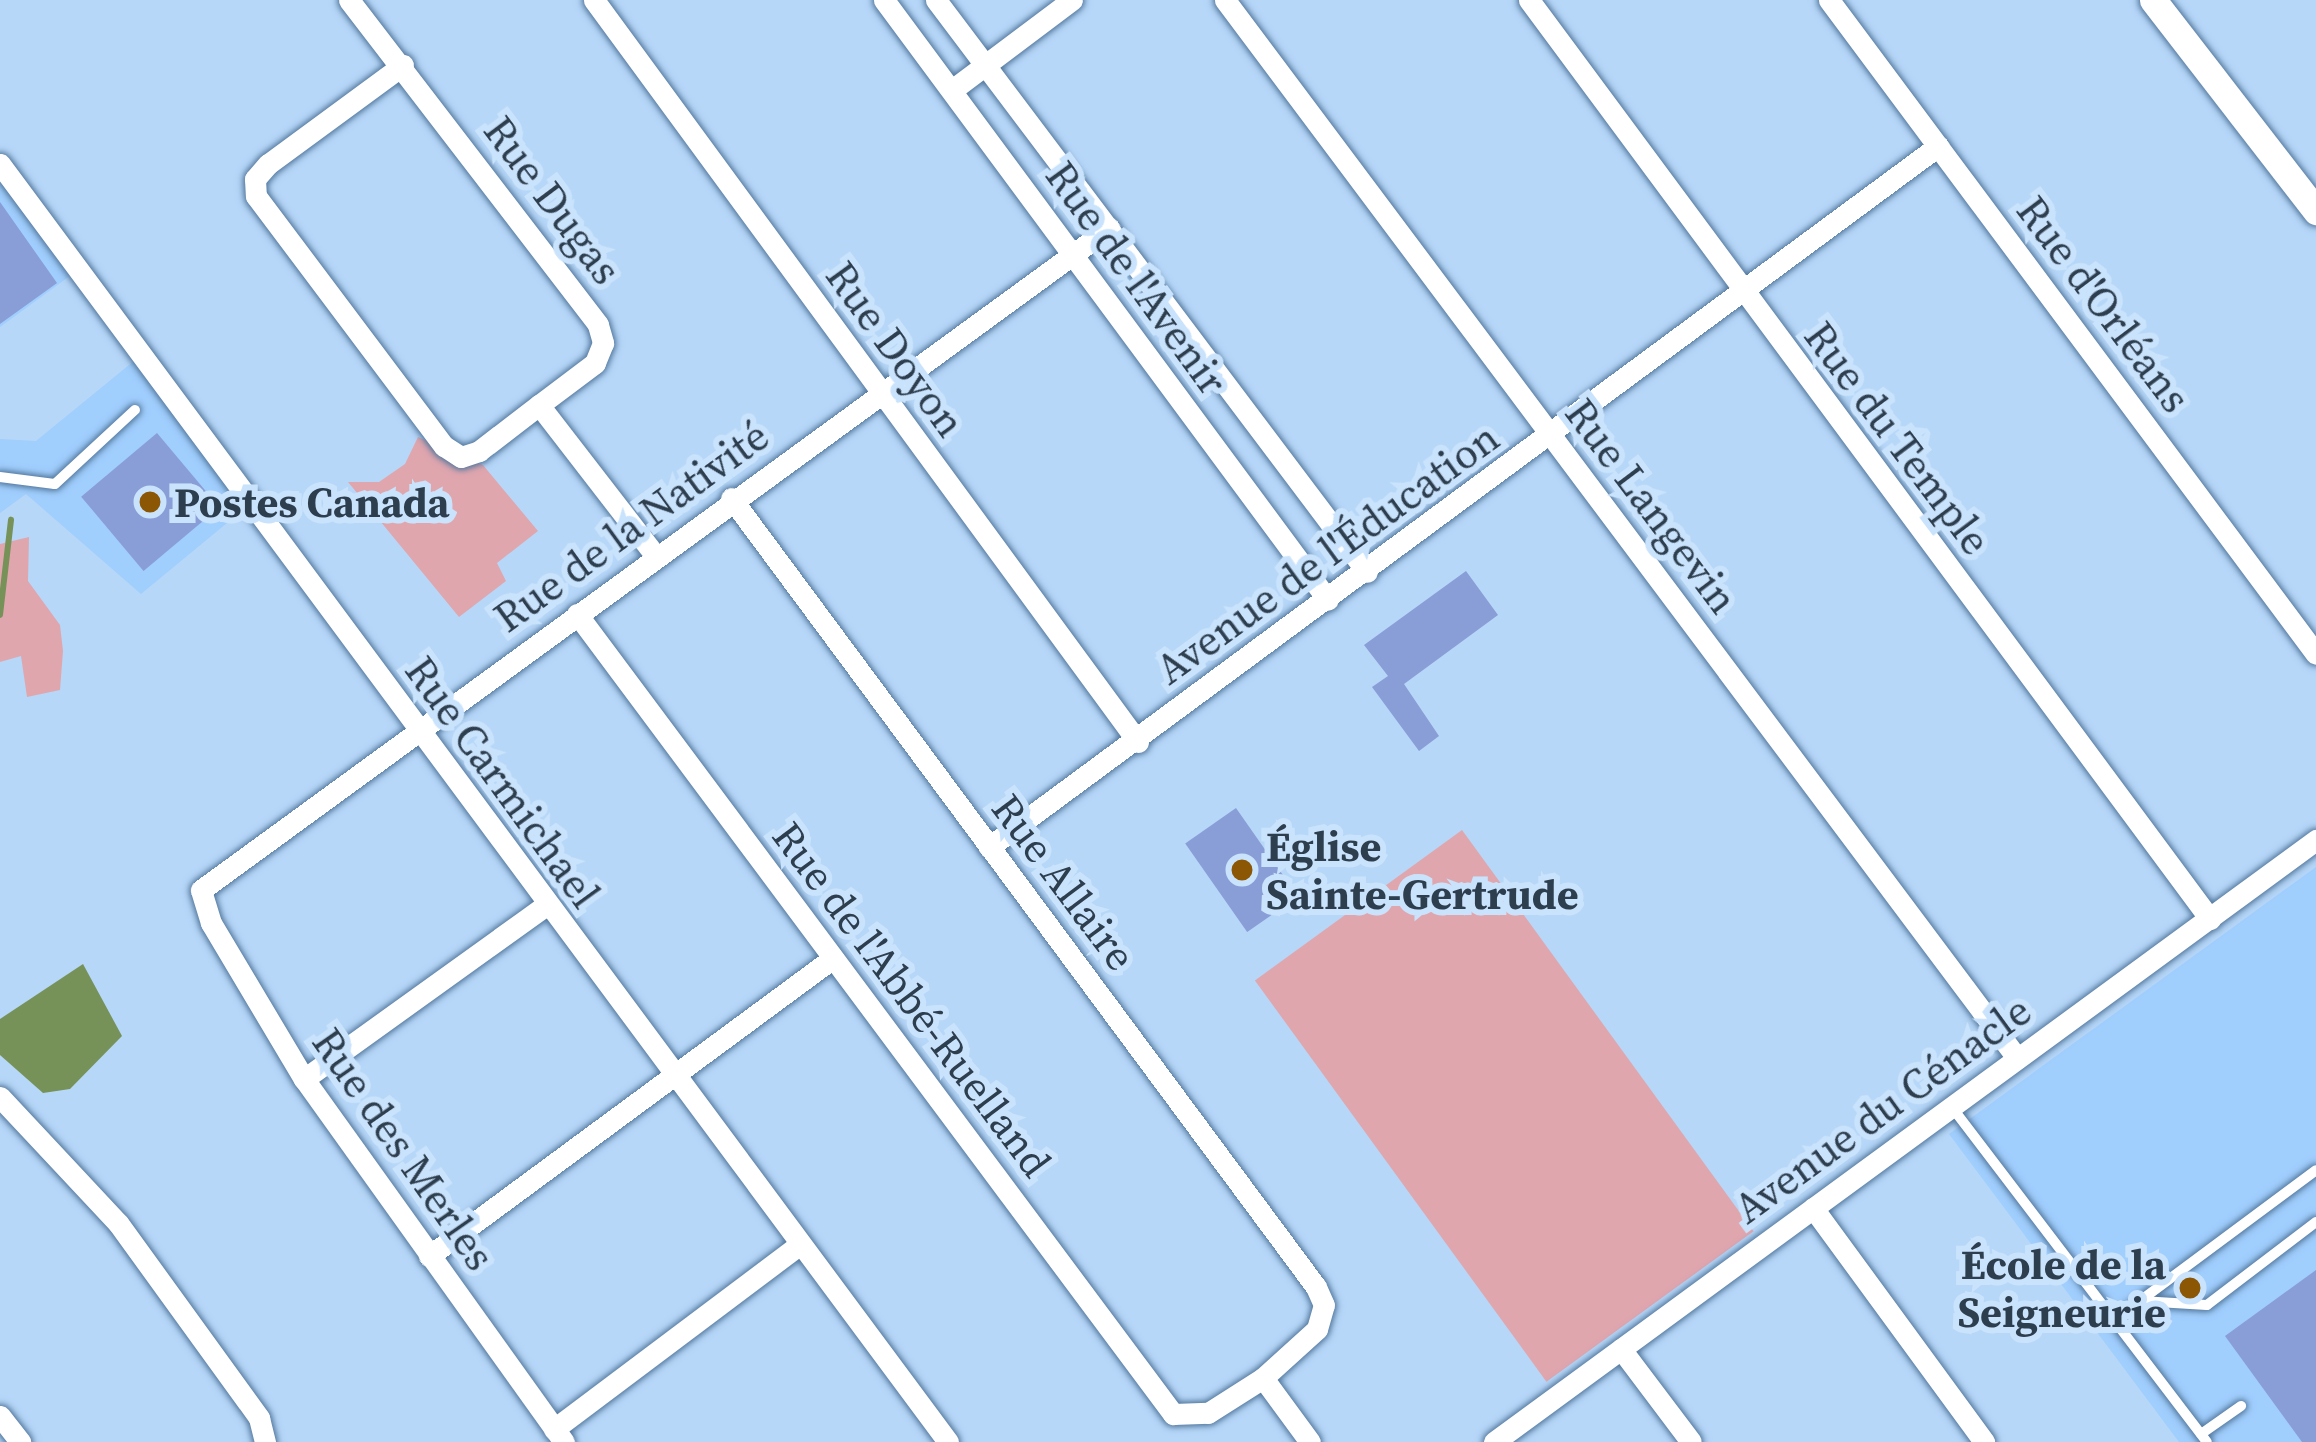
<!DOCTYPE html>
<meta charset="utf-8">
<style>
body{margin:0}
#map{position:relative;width:2316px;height:1442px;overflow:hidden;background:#b6d7f8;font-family:"Source Serif 4",serif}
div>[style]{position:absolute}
.built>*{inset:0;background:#a0cefd}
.green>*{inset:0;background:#e0a6ae;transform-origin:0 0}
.water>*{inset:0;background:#779259}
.stream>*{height:6px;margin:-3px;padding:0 3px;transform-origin:3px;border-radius:3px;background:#779259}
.building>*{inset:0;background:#899dd7;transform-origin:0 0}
.roads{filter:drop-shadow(0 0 3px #53789e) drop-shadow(0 0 3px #53789e)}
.service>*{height:10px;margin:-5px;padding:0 5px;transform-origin:5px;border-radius:5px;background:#fff}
.minor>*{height:21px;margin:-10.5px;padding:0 10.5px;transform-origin:10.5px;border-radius:10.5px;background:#fff}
.tertiary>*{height:27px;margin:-13.5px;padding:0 13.5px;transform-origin:13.5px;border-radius:13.5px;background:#fff}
.dots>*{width:33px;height:33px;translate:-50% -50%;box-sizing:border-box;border:6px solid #cae3fc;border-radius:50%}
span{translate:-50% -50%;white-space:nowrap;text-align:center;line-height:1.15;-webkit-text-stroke:12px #cae3fc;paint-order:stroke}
.street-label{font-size:42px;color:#2d3e4e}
.poi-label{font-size:42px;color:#2d3e4e;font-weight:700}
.left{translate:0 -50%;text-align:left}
.right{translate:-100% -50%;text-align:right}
</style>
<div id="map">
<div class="built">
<div style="clip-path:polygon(0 164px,78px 270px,0 327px)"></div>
<div style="clip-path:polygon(140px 356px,250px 504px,141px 594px,26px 494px,0 513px,0 439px,36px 441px)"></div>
<div style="clip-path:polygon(2316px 867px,2316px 1442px,2179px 1442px,1949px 1134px)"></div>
</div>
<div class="green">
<div style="clip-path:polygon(418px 437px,483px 465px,538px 531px,497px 563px,506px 581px,459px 617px,348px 482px,379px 482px,405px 464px)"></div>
<div style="clip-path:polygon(29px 537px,28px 581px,60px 625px,63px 651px,60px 690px,27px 697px,21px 656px,0 662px,0 544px)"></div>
<div style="left:1462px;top:830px;width:496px;height:256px;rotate:54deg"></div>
</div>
<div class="water">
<div style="clip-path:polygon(83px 964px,122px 1036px,70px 1089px,43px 1093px,0 1055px,0 1019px)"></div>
</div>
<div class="stream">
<div style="left:0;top:615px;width:96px;rotate:-83.4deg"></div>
</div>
<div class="building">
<div style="clip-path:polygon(0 202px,57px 283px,0 324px)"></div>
<div style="left:157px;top:433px;width:97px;height:99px;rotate:50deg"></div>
<div style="clip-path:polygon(1466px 571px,1498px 615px,1404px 684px,1439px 736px,1419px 751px,1372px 687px,1388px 676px,1364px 645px)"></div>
<div style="left:1236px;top:808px;width:108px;height:62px;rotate:55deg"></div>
<div style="clip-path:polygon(2316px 1270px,2316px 1442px,2302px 1442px,2225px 1336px)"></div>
</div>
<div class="roads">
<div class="service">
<div style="left:0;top:477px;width:55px;rotate:7.3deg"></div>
<div style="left:55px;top:484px;width:109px;rotate:-42.8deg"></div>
<div style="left:1951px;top:1106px;width:422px;rotate:52.7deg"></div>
<div style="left:2141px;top:1301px;width:66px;rotate:3.5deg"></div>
<div style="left:2207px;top:1305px;width:137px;rotate:-37.3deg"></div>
<div style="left:2117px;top:1318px;width:248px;rotate:-36.6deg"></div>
<div style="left:2201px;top:1434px;width:49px;rotate:-35deg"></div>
</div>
<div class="minor">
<div style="left:349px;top:0;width:409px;rotate:52.5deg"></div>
<div style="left:598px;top:325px;width:19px;rotate:74deg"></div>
<div style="left:603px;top:343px;width:22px;rotate:112deg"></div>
<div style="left:595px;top:363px;width:70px;rotate:143.1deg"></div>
<div style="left:539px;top:405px;width:190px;rotate:52.3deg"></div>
<div style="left:594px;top:0;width:920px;rotate:53.75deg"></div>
<div style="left:884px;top:0;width:746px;rotate:53.5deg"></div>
<div style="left:936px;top:0;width:716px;rotate:53deg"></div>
<div style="left:1225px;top:0;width:1322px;rotate:53.18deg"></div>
<div style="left:1529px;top:0;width:1144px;rotate:53.46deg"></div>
<div style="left:1829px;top:0;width:815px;rotate:53.33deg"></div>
<div style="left:403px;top:65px;width:167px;rotate:143.7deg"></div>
<div style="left:268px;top:164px;width:20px;rotate:131deg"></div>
<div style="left:255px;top:179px;width:17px;rotate:87deg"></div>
<div style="left:256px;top:196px;width:313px;rotate:53.1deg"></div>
<div style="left:444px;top:446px;width:20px;rotate:33deg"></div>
<div style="left:461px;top:457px;width:19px;rotate:-18deg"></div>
<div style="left:479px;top:451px;width:76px;rotate:-37.5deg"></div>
<div style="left:952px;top:90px;width:150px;rotate:-36.9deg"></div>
<div style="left:0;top:164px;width:1591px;rotate:53.43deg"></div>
<div style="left:577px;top:614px;width:998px;rotate:53.31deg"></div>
<div style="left:1173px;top:1414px;width:35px;rotate:-2deg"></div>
<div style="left:1208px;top:1413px;width:65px;rotate:-32.5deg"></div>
<div style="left:1263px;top:1378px;width:73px;rotate:-42.2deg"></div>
<div style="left:1317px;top:1329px;width:25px;rotate:-74deg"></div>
<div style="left:1324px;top:1305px;width:20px;rotate:-114deg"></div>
<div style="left:1316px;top:1287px;width:982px;rotate:-126.55deg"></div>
<div style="left:989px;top:847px;width:1180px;rotate:-36.45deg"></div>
<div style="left:304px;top:1079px;width:298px;rotate:-35.7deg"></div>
<div style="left:0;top:1097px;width:173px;rotate:46.9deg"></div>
<div style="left:118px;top:1223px;width:241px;rotate:54.1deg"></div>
<div style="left:259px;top:1418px;width:25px;rotate:76deg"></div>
<div style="left:1813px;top:1208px;width:290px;rotate:53.8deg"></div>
<div style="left:429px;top:1256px;width:502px;rotate:-36.41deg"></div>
<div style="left:1621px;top:1349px;width:116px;rotate:53deg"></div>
<div style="left:1263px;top:1378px;width:79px;rotate:53.7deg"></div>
<div style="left:0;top:1416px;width:33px;rotate:52deg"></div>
<div style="left:554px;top:1429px;width:306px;rotate:-36.9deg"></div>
<div style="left:564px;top:1442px;width:447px;rotate:-125.6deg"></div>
<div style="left:304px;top:1079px;width:182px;rotate:-120.8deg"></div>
<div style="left:211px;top:923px;width:34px;rotate:-107deg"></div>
<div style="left:201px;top:890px;width:1124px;rotate:-36.09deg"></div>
<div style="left:1494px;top:1442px;width:1019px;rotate:-36.22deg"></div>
</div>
<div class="tertiary">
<div style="left:2153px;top:0;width:267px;rotate:52.3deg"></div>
</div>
</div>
<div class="dots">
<div style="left:150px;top:502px;background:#8b5705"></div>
<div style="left:1242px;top:870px;background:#8b5705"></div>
<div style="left:2190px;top:1288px;background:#8b5705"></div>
</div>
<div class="street-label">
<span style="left:553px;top:200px;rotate:53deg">Rue Dugas</span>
<span style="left:1137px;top:278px;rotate:54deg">Rue de l'Avenir</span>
<span style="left:2104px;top:304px;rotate:53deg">Rue d'Orléans</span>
<span style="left:896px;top:349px;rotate:54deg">Rue Doyon</span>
<span style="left:1898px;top:438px;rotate:53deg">Rue du Temple</span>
<span style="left:1652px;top:506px;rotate:53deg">Rue Langevin</span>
<span style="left:631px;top:526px;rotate:-36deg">Rue de la Nativité</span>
<span style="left:1327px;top:553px;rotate:-36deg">Avenue de l'Éducation</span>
<span style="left:503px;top:782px;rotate:54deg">Rue Carmichael</span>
<span style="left:1064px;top:882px;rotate:53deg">Rue Allaire</span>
<span style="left:912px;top:999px;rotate:53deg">Rue de l'Abbé-Ruelland</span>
<span style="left:1882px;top:1109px;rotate:-36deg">Avenue du Cénacle</span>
<span style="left:404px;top:1149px;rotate:55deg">Rue des Merles</span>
</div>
<div class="poi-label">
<span class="left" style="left:174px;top:502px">Postes Canada</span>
<span class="left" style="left:1266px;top:870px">Église<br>Sainte-Gertrude</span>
<span class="right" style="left:2166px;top:1288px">École de la<br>Seigneurie</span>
</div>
</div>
